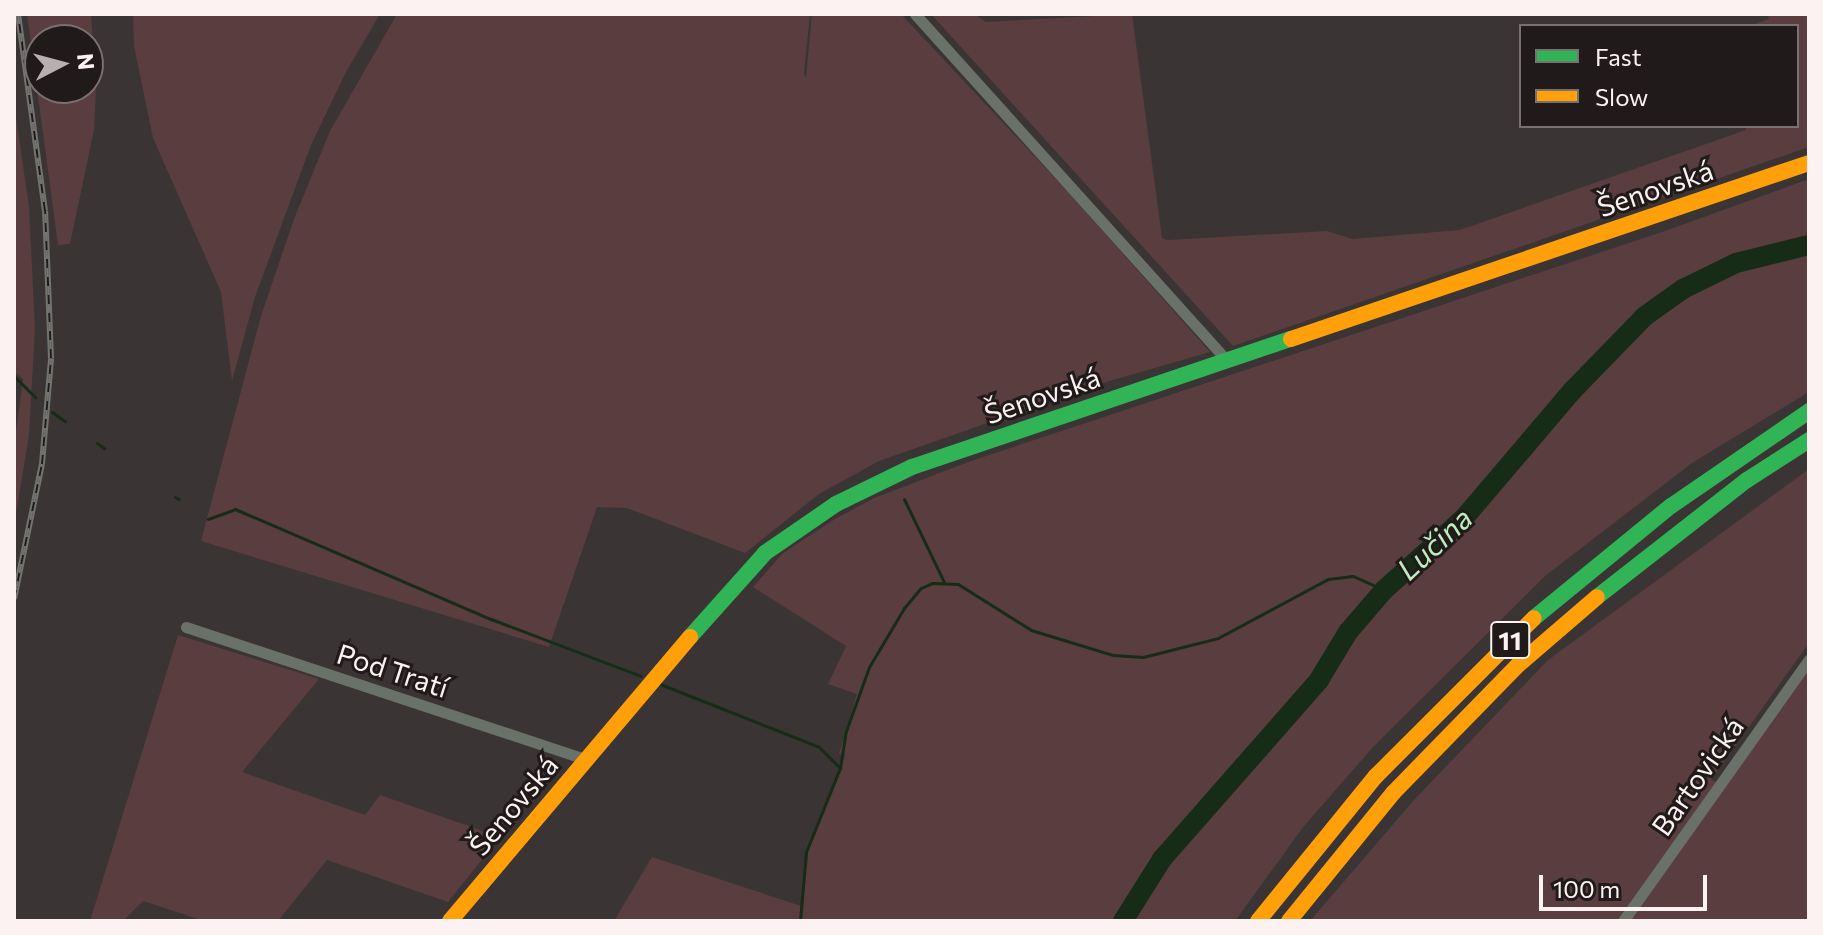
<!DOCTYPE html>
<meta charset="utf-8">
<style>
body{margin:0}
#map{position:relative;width:1823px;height:935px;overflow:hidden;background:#3b3434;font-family:Commissioner,sans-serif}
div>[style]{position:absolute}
.green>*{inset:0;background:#5a3d3e}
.stream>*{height:3px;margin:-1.5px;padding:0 1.5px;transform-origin:1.5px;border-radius:1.5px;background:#172c17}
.river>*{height:20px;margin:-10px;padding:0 10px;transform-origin:10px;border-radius:10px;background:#172c17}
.street>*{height:11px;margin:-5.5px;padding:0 5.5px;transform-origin:5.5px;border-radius:5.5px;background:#6a7169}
.fast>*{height:16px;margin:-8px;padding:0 8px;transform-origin:8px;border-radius:8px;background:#30b455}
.slow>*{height:16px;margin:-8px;padding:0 8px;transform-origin:8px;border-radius:8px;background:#ff9f0a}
.rail>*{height:6px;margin-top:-3px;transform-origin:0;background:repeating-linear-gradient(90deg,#211a1b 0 9px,#737470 0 18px);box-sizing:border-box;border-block:2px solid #737470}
span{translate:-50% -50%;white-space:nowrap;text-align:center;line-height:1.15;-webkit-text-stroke:6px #211a1b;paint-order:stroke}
.shield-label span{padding:2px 6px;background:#211a1b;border:2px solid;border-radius:6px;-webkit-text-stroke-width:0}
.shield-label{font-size:26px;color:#fcf2f2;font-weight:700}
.street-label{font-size:28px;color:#fcf2f2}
.water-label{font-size:30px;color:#bdedbd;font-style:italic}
.frame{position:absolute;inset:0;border:16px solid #fcf2f2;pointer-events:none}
.legend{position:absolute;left:1519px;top:24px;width:280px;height:104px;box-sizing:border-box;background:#211a1b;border:2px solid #797071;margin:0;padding:10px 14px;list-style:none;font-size:24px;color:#fcf2f2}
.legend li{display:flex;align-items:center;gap:16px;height:40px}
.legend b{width:40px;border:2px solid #797071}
.north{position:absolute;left:24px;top:24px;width:80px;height:80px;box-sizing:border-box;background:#211a1b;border:2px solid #797071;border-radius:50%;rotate:84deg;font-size:22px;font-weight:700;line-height:32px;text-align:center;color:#fcf2f2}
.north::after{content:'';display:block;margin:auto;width:28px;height:36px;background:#b8b0b0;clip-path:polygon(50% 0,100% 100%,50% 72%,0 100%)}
.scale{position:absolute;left:1539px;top:875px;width:168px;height:36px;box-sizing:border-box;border:4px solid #fcf2f2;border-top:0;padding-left:10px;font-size:24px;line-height:28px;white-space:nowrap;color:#fcf2f2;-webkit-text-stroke:6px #211a1b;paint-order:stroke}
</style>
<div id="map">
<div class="green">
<div style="clip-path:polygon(evenodd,27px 14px,91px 14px,96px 87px,94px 130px,70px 244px,58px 245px,27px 14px,40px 40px,88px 40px,88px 88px,40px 88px,40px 40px)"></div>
<div style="clip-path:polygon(133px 14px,380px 14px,346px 72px,311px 145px,255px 297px,232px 381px,221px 292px,153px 138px,134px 46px)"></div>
<div style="clip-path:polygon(397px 14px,810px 14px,804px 73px,806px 78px,812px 14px,901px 14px,1069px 193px,1210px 352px,1096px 385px,879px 461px,819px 494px,745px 553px,627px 508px,597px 507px,549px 647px,201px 541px,261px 316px,294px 219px,330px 131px)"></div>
<div style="clip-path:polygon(931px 14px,974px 14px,986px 22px,1132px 14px,1162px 238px,1167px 240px,1327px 231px,1352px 239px,1460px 230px,1746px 130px,1746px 126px,1797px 126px,1797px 26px,1749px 26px,1769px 19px,1767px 14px,1809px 14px,1809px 147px,1233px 346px)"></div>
<div style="clip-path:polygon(14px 103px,29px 207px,35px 328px,29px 435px,14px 526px,14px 447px,23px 379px,14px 371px)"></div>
<div style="clip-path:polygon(1809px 179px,1809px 392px,1692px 463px,1545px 576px,1373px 747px,1304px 826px,1235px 921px,614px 921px,652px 857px,801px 906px,806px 852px,845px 755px,839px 754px,857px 694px,828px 684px,846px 646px,753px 587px,782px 554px,835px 519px,874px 498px,971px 461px,1665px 231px)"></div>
<div style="clip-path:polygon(1809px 469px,1809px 643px,1711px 780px,1726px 785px,1809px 665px,1809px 921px,1310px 921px,1414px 800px,1548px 660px)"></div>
<div style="clip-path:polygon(178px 635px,319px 679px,242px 772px,365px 815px,380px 795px,500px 837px,448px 902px,327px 860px,278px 921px,204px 921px,143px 901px,123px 921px,90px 921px)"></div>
</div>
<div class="stream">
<div style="left:14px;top:376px;width:30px;rotate:45deg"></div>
<div style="left:52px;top:412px;width:16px;rotate:35deg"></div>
<div style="left:97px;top:443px;width:9px;rotate:36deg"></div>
<div style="left:175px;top:497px;width:4px;rotate:27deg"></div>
<div style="left:904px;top:499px;width:92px;rotate:64.3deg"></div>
<div style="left:208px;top:519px;width:29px;rotate:-20deg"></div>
<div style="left:235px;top:509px;width:279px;rotate:23.3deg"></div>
<div style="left:491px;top:619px;width:160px;rotate:20.8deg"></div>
<div style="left:660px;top:684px;width:171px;rotate:21.6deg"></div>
<div style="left:819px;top:747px;width:30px;rotate:45deg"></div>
<div style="left:840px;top:768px;width:37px;rotate:-81deg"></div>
<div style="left:846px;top:731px;width:68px;rotate:-70.2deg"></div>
<div style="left:869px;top:667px;width:69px;rotate:-59.3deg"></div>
<div style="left:904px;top:608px;width:26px;rotate:-50deg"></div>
<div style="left:921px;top:588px;width:12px;rotate:-24deg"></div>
<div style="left:932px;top:583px;width:26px;rotate:2deg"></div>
<div style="left:958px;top:584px;width:86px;rotate:32.2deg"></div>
<div style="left:1031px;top:630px;width:86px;rotate:17deg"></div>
<div style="left:1113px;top:655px;width:30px;rotate:4deg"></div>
<div style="left:1143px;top:657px;width:77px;rotate:-14.2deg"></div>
<div style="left:1218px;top:638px;width:125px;rotate:-28.2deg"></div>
<div style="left:1328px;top:579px;width:25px;rotate:-7deg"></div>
<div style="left:1353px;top:576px;width:34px;rotate:24deg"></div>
<div style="left:800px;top:921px;width:69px;rotate:-85deg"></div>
<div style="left:806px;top:852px;width:91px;rotate:-68deg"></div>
</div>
<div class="river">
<div style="left:1123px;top:921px;width:73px;rotate:-57.8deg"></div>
<div style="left:1162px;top:859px;width:238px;rotate:-48.7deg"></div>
<div style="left:1319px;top:680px;width:56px;rotate:-58.9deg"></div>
<div style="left:1348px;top:632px;width:55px;rotate:-49.4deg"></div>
<div style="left:1384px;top:590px;width:108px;rotate:-42deg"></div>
<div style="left:1464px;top:518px;width:167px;rotate:-49.6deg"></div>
<div style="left:1572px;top:391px;width:105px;rotate:-45.8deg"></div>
<div style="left:1645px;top:316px;width:47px;rotate:-35.4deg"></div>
<div style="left:1683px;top:289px;width:59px;rotate:-26.1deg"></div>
<div style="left:1736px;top:263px;width:75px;rotate:-13.9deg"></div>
</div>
<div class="street">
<div style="left:915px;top:14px;width:466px;rotate:48deg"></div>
<div style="left:186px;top:627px;width:420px;rotate:18.3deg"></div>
<div style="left:1623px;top:921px;width:321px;rotate:-54.6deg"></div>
</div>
<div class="fast">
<div style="left:1597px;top:597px;width:190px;rotate:-38deg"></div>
<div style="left:1747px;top:480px;width:74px;rotate:-32.8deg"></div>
<div style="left:1534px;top:618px;width:177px;rotate:-39.3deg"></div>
<div style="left:1671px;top:506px;width:168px;rotate:-34.5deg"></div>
<div style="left:690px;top:637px;width:113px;rotate:-48.2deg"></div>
<div style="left:765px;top:553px;width:86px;rotate:-34.6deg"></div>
<div style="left:836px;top:504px;width:85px;rotate:-26deg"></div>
<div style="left:912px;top:467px;width:400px;rotate:-18.7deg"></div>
</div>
<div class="slow">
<div style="left:1291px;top:339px;width:547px;rotate:-18.77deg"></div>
<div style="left:450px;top:921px;width:372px;rotate:-49.8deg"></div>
<div style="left:1258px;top:921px;width:187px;rotate:-50.9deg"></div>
<div style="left:1376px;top:776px;width:223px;rotate:-45deg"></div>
<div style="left:1289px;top:921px;width:166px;rotate:-50.9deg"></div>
<div style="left:1394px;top:792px;width:177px;rotate:-45.7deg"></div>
<div style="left:1518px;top:665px;width:104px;rotate:-40.7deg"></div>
</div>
<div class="rail">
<div style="left:14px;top:599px;width:138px;rotate:-78.3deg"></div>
<div style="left:42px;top:464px;width:106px;rotate:-85.1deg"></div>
<div style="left:51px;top:358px;width:147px;rotate:-92.3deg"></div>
<div style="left:45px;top:211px;width:199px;rotate:-97.8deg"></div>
</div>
<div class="shield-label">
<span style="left:1510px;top:640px">11</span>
</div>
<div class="street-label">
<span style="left:1655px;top:188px;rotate:-19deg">Šenovská</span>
<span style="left:1042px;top:395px;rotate:-19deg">Šenovská</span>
<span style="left:393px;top:670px;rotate:18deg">Pod Tratí</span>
<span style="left:1697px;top:776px;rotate:-55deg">Bartovická</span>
<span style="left:513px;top:805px;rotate:-50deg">Šenovská</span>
</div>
<div class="water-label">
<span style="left:1434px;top:543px;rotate:-43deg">Lučina</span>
</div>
<div class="frame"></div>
<ul class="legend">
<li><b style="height:10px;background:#30b455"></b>Fast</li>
<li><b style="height:10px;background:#ff9f0a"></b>Slow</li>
</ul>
<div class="north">N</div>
<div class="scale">100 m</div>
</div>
